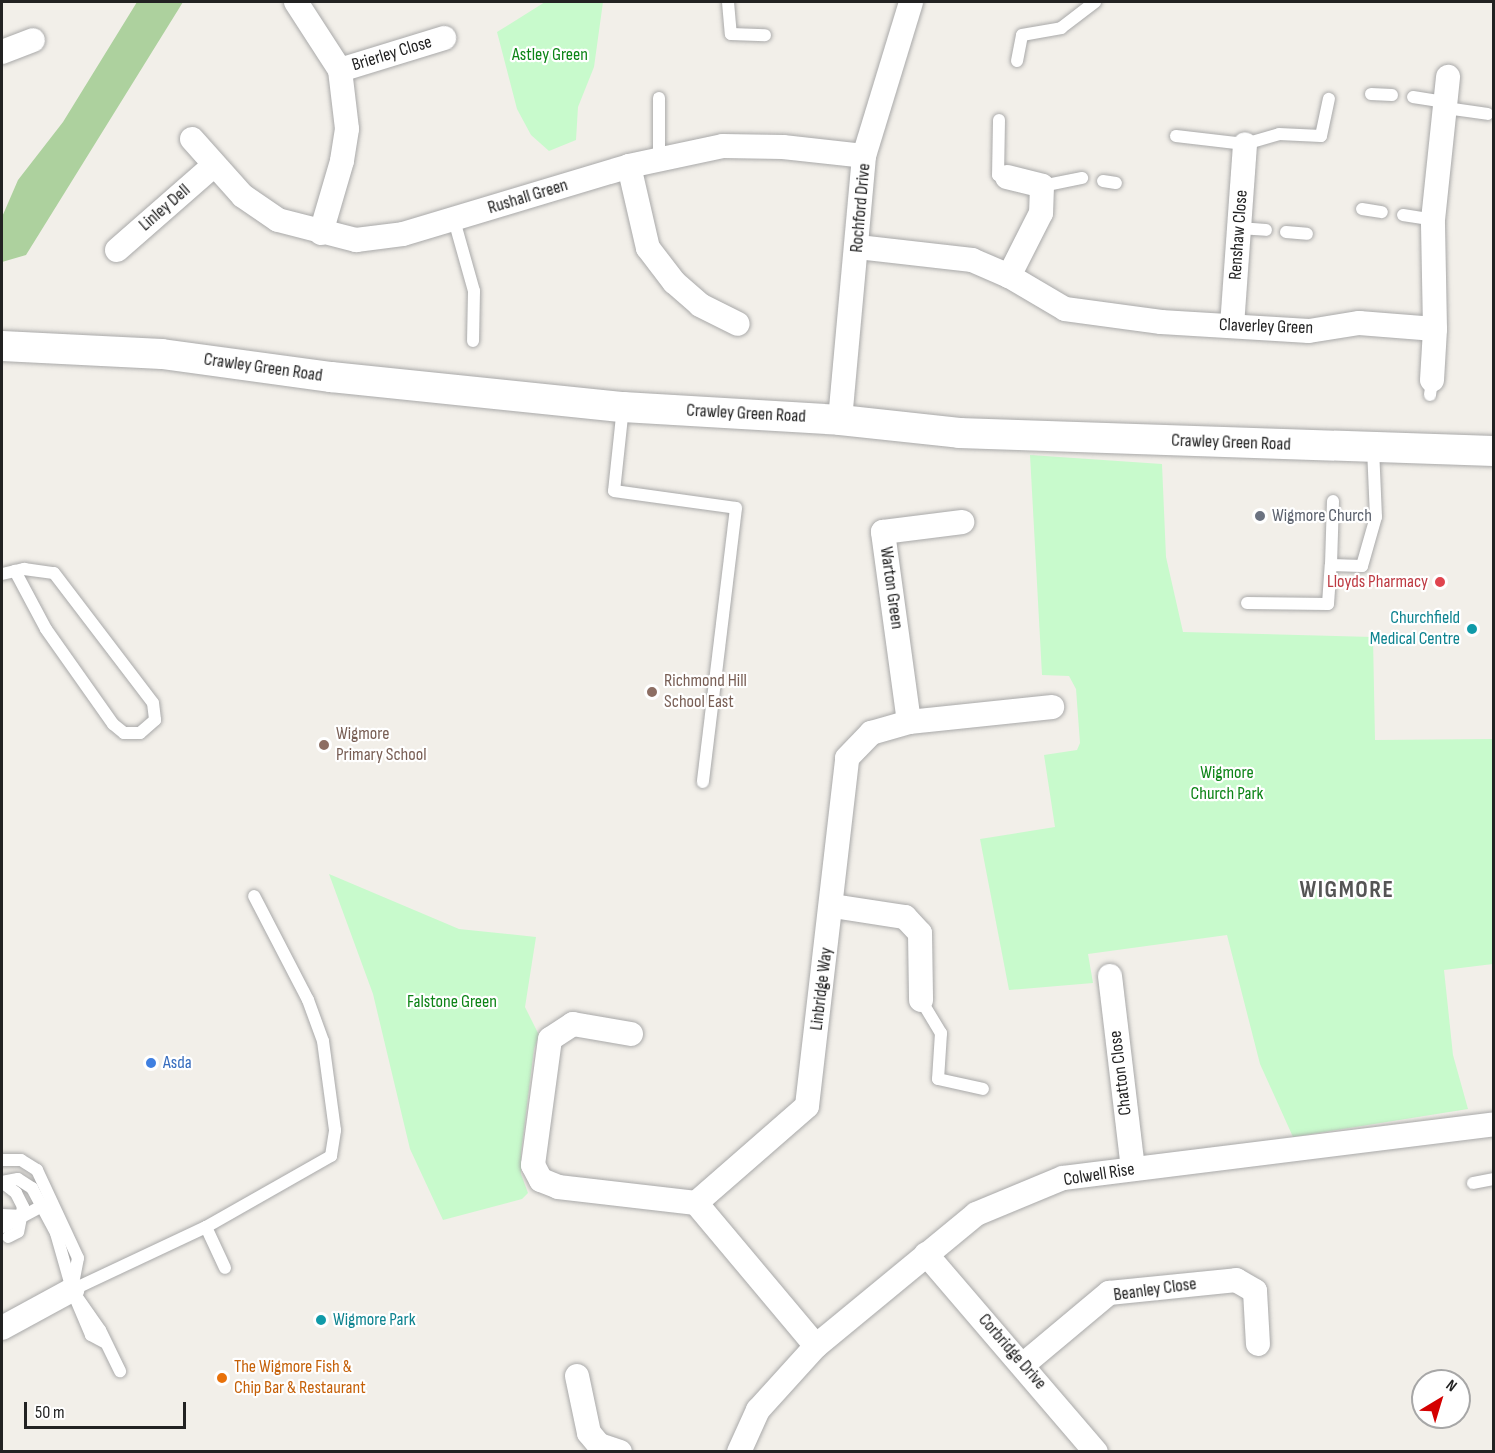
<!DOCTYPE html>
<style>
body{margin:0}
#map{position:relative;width:1495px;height:1453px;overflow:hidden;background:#f2efe9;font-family:"Sofia Sans Condensed",sans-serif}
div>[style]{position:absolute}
.forest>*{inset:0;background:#add19e}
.park>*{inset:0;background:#c8facc}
.roads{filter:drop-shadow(0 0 2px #a9a9a9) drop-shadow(0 0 2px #a9a9a9)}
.service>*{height:12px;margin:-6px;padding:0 6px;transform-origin:6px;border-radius:6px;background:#fff}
.minor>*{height:24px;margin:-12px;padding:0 12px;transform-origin:12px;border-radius:12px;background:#fff}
.tertiary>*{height:30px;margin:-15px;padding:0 15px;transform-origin:15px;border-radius:15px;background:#fff}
.dots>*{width:16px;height:16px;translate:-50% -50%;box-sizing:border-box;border:3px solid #fff;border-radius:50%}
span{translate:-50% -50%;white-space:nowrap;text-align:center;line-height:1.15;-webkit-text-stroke:4.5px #fff;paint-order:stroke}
.street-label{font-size:18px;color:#222}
.park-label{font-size:18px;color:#0c8416}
.worship-label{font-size:18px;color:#5b616d}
.left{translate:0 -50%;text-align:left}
.health-label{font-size:18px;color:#be3a42}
.right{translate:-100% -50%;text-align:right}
.culture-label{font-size:18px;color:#0d838f}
.education-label{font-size:18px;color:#785e54}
.shop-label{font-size:18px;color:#366cbe}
.food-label{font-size:18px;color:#c56008}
.district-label{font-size:24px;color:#555;font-weight:700;letter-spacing:1.5px}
.frame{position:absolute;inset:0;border:3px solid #222;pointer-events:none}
.north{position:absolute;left:1411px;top:1369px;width:60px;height:60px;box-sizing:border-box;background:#fff;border:2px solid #a7a7a7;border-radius:50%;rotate:38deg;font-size:16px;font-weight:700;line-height:24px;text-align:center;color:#222}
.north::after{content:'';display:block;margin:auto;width:21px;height:27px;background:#d40000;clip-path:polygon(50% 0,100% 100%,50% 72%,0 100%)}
.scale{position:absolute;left:24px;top:1402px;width:162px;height:27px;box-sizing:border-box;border:3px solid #222;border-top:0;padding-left:8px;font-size:18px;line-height:21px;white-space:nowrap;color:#222;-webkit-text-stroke:4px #fff;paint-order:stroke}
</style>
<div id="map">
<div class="forest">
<div style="clip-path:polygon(137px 2px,183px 2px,26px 255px,2px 262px,2px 217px,18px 180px,63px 122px)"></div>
</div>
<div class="park">
<div style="clip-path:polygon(545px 2px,603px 2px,594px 67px,578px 107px,576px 140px,549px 151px,531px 135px,517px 109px,497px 32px)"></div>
<div style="clip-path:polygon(1030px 455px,1162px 464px,1166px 557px,1183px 632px,1373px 637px,1375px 740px,1493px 739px,1493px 964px,1444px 970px,1453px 1055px,1468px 1109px,1293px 1137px,1260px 1064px,1227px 935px,1088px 954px,1093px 983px,1009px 990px,980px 839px,1055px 827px,1044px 755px,1077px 750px,1080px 743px,1076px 689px,1069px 676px,1042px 675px)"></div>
<div style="clip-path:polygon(329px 874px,459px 929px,536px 937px,525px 1007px,539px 1035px,534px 1049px,521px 1153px,521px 1174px,528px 1193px,522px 1199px,443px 1220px,410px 1149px,373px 994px)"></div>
</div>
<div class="roads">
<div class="service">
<div style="left:728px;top:2px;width:32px;rotate:85deg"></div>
<div style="left:731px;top:34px;width:34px;rotate:2deg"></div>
<div style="left:1017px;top:61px;width:26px;rotate:-79deg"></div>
<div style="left:1022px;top:35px;width:40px;rotate:-10deg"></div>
<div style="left:1061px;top:28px;width:43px;rotate:-37.4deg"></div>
<div style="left:1371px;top:94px;width:21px;rotate:3deg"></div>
<div style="left:1413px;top:97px;width:33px;rotate:9deg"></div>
<div style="left:659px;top:98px;width:60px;rotate:90deg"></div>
<div style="left:1446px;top:108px;width:42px;rotate:8.1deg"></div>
<div style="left:999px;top:120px;width:55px;rotate:91deg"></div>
<div style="left:998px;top:175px;width:9px;rotate:13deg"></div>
<div style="left:1176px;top:136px;width:69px;rotate:6.6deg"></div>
<div style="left:1245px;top:144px;width:35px;rotate:-16deg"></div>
<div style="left:1279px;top:134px;width:42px;rotate:2.7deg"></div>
<div style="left:1321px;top:136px;width:38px;rotate:-78deg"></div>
<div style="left:1103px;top:181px;width:13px;rotate:9deg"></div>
<div style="left:1042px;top:186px;width:41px;rotate:-11.3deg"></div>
<div style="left:1362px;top:209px;width:20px;rotate:9deg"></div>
<div style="left:1403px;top:215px;width:30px;rotate:9deg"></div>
<div style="left:454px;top:220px;width:74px;rotate:74.3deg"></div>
<div style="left:474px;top:291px;width:50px;rotate:91.1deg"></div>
<div style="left:1239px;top:228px;width:27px;rotate:4deg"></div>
<div style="left:1286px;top:232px;width:21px;rotate:5deg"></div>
<div style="left:1430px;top:395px;width:15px;rotate:-82deg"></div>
<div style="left:623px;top:407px;width:84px;rotate:96.1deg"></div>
<div style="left:614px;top:491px;width:123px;rotate:7.9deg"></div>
<div style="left:736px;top:508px;width:276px;rotate:96.9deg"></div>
<div style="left:1333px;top:501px;width:64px;rotate:91.8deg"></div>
<div style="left:1331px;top:565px;width:31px;rotate:2deg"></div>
<div style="left:1362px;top:566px;width:51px;rotate:-74.1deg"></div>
<div style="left:1376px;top:517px;width:68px;rotate:-92.5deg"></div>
<div style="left:2px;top:574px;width:23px;rotate:-13deg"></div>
<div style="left:24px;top:569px;width:30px;rotate:8deg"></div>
<div style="left:54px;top:573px;width:163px;rotate:52.7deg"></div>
<div style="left:153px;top:703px;width:17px;rotate:83deg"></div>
<div style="left:155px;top:720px;width:20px;rotate:139deg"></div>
<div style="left:140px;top:733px;width:16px;rotate:180deg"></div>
<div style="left:124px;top:733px;width:14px;rotate:-141deg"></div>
<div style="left:113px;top:724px;width:116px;rotate:-125.2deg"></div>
<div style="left:46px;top:629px;width:66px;rotate:-118.1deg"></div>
<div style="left:1247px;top:603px;width:81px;rotate:0.7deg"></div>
<div style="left:1328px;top:604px;width:39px;rotate:-86deg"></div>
<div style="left:921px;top:1000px;width:39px;rotate:59deg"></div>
<div style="left:941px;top:1033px;width:46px;rotate:93.7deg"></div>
<div style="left:938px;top:1079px;width:46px;rotate:12.5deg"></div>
<div style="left:2px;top:1160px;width:19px"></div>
<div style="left:21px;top:1160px;width:19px;rotate:32deg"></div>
<div style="left:37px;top:1170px;width:97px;rotate:65deg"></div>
<div style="left:78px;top:1258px;width:33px;rotate:101deg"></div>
<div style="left:2px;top:1182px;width:16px;rotate:-11deg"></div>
<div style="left:18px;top:1179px;width:17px;rotate:33deg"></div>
<div style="left:32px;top:1188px;width:51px;rotate:61.9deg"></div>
<div style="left:56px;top:1233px;width:58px;rotate:74.1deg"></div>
<div style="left:2px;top:1182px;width:18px;rotate:38deg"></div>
<div style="left:16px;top:1193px;width:16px;rotate:63deg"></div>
<div style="left:23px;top:1207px;width:25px;rotate:101deg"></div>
<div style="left:18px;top:1232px;width:11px;rotate:153deg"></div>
<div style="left:1473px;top:1183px;width:21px;rotate:-11deg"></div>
<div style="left:2px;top:1215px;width:21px;rotate:3deg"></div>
<div style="left:3px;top:1227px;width:44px;rotate:-28.3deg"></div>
<div style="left:206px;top:1227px;width:45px;rotate:65.1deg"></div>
<div style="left:72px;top:1290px;width:148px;rotate:-25.2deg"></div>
<div style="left:206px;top:1227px;width:144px;rotate:-29.6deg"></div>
<div style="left:331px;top:1156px;width:26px;rotate:-81deg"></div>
<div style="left:335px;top:1130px;width:90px;rotate:-97.7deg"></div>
<div style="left:323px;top:1041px;width:44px;rotate:-110.1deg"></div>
<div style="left:308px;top:1000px;width:117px;rotate:-117.4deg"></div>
<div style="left:104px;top:1342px;width:15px;rotate:-152deg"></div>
<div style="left:91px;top:1335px;width:49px;rotate:-112.9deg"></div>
<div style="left:72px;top:1290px;width:49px;rotate:55deg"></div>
<div style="left:100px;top:1330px;width:46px;rotate:64deg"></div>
</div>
<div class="minor">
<div style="left:296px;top:2px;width:81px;rotate:57.1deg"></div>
<div style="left:340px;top:70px;width:59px;rotate:83.2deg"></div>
<div style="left:347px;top:129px;width:32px;rotate:99deg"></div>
<div style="left:342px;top:161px;width:75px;rotate:106.3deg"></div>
<div style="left:2px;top:52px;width:33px;rotate:-21deg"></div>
<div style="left:340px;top:70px;width:109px;rotate:-17.1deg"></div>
<div style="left:192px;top:139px;width:76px;rotate:48.2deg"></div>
<div style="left:243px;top:196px;width:42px;rotate:34.4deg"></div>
<div style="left:278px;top:220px;width:81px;rotate:14.4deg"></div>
<div style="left:356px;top:240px;width:47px;rotate:-7.3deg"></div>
<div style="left:403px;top:234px;width:236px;rotate:-16.7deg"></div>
<div style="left:629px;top:166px;width:96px;rotate:-12deg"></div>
<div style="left:723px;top:146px;width:60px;rotate:1deg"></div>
<div style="left:783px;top:147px;width:81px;rotate:6.3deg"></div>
<div style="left:629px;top:166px;width:84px;rotate:77deg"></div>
<div style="left:648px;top:248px;width:43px;rotate:52.6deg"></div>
<div style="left:674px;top:282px;width:35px;rotate:41deg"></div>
<div style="left:700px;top:305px;width:42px;rotate:26.6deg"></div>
<div style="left:1007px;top:177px;width:36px;rotate:14deg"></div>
<div style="left:1042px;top:186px;width:27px;rotate:92deg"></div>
<div style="left:1041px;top:213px;width:71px;rotate:116.9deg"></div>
<div style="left:858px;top:247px;width:115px;rotate:6.5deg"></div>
<div style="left:972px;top:260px;width:40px;rotate:23.4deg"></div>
<div style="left:1009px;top:276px;width:65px;rotate:30.5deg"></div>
<div style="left:1065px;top:309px;width:97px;rotate:7.7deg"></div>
<div style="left:1161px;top:322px;width:148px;rotate:3.5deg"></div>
<div style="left:1309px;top:331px;width:51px;rotate:-9.1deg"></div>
<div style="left:1359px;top:323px;width:76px;rotate:4.5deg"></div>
<div style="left:1435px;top:329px;width:109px;rotate:-91.1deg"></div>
<div style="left:1433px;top:220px;width:144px;rotate:-84deg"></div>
<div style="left:117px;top:250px;width:128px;rotate:-41.2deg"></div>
<div style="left:1232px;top:326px;width:182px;rotate:-85.9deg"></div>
<div style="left:1432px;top:380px;width:51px;rotate:-86.6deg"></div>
<div style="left:840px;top:420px;width:265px;rotate:-84.8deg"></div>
<div style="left:864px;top:156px;width:161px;rotate:-73deg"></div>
<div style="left:909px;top:722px;width:192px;rotate:-97.8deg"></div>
<div style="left:883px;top:532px;width:80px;rotate:-7.2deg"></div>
<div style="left:833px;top:906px;width:73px;rotate:8.7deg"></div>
<div style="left:905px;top:917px;width:22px;rotate:47deg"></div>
<div style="left:920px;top:933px;width:67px;rotate:89.1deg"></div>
<div style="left:1110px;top:976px;width:194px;rotate:83.2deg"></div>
<div style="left:631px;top:1034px;width:59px;rotate:-170.2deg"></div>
<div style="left:573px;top:1024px;width:27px;rotate:147deg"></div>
<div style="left:550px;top:1039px;width:127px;rotate:97.7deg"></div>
<div style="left:533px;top:1165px;width:17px;rotate:62deg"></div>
<div style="left:541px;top:1180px;width:18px;rotate:22deg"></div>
<div style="left:558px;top:1187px;width:139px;rotate:6.6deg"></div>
<div style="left:926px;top:1254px;width:261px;rotate:49.4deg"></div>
<div style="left:2px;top:1328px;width:80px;rotate:-28.5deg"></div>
<div style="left:816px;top:1346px;width:187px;rotate:-130deg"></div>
<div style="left:696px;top:1203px;width:147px;rotate:-41.1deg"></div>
<div style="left:807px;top:1106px;width:350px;rotate:-83.4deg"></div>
<div style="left:847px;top:758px;width:35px;rotate:-46deg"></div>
<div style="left:871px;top:733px;width:40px;rotate:-16deg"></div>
<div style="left:909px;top:722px;width:144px;rotate:-6deg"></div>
<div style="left:1024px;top:1364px;width:111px;rotate:-39.9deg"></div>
<div style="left:1109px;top:1293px;width:128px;rotate:-5.8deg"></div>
<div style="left:1236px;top:1280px;width:22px;rotate:30deg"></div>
<div style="left:1255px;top:1291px;width:53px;rotate:86.8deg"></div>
<div style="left:577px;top:1376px;width:58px;rotate:78.1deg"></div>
<div style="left:589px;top:1433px;width:16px;rotate:50deg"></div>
<div style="left:599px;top:1445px;width:22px;rotate:18deg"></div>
<div style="left:739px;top:1452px;width:46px;rotate:-65.7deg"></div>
<div style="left:758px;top:1410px;width:86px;rotate:-47.8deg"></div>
<div style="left:816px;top:1346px;width:207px;rotate:-39.5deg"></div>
<div style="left:976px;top:1214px;width:94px;rotate:-22.5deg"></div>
<div style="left:1063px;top:1178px;width:434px;rotate:-7.1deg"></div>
</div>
<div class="tertiary">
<div style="left:2px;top:346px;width:160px;rotate:2.9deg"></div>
<div style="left:162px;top:354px;width:171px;rotate:7.8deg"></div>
<div style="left:331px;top:377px;width:294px;rotate:5.9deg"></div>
<div style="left:623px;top:407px;width:217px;rotate:3.4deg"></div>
<div style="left:840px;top:420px;width:120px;rotate:6.2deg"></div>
<div style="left:959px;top:433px;width:535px;rotate:1.93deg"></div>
</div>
</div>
<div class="dots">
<div style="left:1260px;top:516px;background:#6b7280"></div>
<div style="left:1440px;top:582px;background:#e0444e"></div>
<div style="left:1472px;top:629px;background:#0f9aa8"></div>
<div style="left:652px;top:692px;background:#8d6e63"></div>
<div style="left:324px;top:745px;background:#8d6e63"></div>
<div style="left:151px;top:1063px;background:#3f7fe0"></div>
<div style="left:321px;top:1320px;background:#0f9aa8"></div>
<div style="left:222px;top:1378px;background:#e8710a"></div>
</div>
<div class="street-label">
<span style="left:392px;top:54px;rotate:-17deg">Brierley Close</span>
<span style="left:528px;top:197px;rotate:-17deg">Rushall Green</span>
<span style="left:165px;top:208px;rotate:-41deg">Linley Dell</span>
<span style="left:861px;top:208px;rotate:-85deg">Rochford Drive</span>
<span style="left:1239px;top:235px;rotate:-86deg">Renshaw Close</span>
<span style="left:1266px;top:327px;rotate:2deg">Claverley Green</span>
<span style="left:263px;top:368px;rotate:8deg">Crawley Green Road</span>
<span style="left:746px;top:414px;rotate:3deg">Crawley Green Road</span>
<span style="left:1231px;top:443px;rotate:2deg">Crawley Green Road</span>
<span style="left:891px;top:588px;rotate:82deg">Warton Green</span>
<span style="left:822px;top:989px;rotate:-83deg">Linbridge Way</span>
<span style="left:1121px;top:1073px;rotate:-97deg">Chatton Close</span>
<span style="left:1099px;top:1175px;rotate:-9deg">Colwell Rise</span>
<span style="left:1155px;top:1290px;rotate:-8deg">Beanley Close</span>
<span style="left:1012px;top:1352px;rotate:49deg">Corbridge Drive</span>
</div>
<div class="park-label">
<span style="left:550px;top:55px">Astley Green</span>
<span style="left:1227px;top:784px">Wigmore<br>Church Park</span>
<span style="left:452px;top:1002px">Falstone Green</span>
</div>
<div class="worship-label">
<span class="left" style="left:1272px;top:516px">Wigmore Church</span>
</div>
<div class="health-label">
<span class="right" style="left:1428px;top:582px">Lloyds Pharmacy</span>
</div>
<div class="culture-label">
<span class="right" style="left:1460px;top:629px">Churchfield<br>Medical Centre</span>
<span class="left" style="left:333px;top:1320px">Wigmore Park</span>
</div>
<div class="education-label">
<span class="left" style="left:664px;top:692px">Richmond Hill<br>School East</span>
<span class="left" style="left:336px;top:745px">Wigmore<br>Primary School</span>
</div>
<div class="shop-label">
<span class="left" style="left:163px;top:1063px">Asda</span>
</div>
<div class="food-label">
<span class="left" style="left:234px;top:1378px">The Wigmore Fish &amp;<br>Chip Bar &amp; Restaurant</span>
</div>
<div class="district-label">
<span style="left:1347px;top:890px">WIGMORE</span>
</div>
<div class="frame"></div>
<div class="north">N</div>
<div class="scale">50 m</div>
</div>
